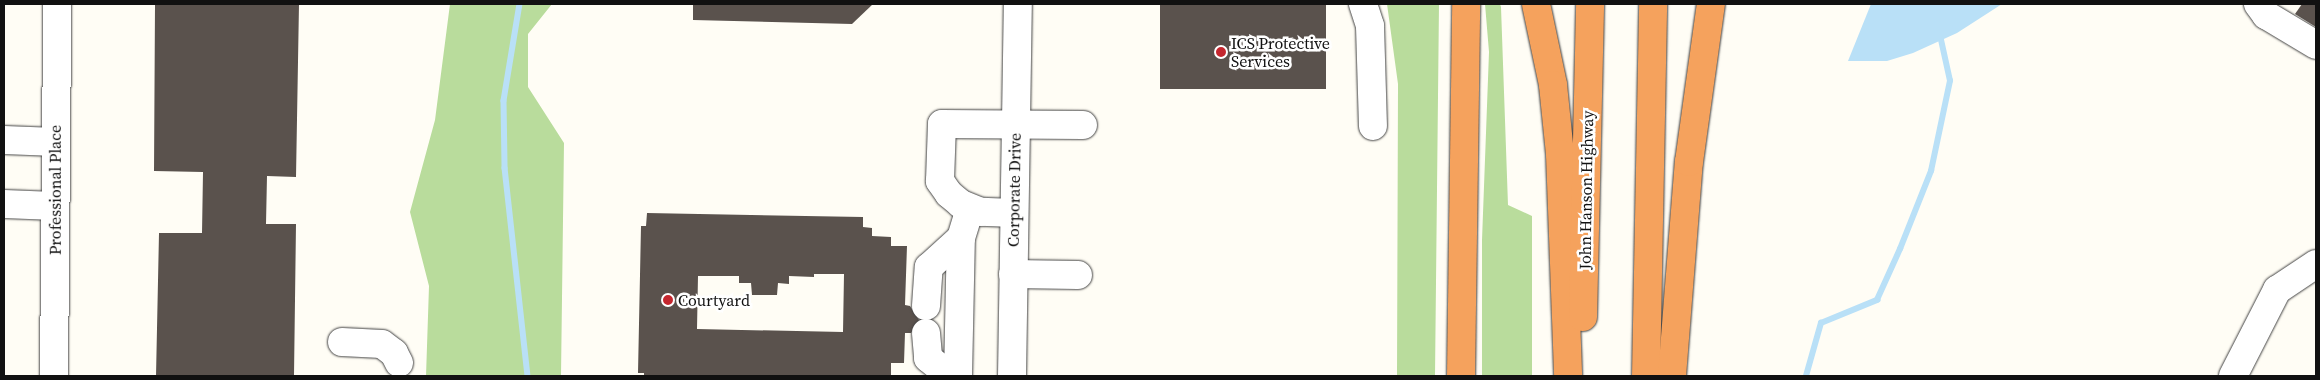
<!DOCTYPE html>
<style>
body{margin:0}
#map{position:relative;width:2320px;height:380px;overflow:hidden;background:#fffdf5;font-family:"Source Serif 4",serif}
div>[style]{position:absolute}
.forest>*{inset:0;background:#b9dc9c}
.water>*{inset:0;background:#b9e0f7}
.stream>*{height:5.5px;margin:-2.75px;padding:0 2.75px;transform-origin:2.75px;border-radius:2.75px;background:#b9e0f7}
.building>*{inset:0;background:#5a524d;transform-origin:0 0}
.roads{filter:drop-shadow(0 0 1px #444) drop-shadow(0 0 1px #444)}
.minor>*{height:28px;margin:-14px;padding:0 14px;transform-origin:14px;border-radius:14px;background:#fff}
.highway>*{height:28px;margin:-14px;padding:0 14px;transform-origin:14px;border-radius:14px;background:#f5a25d}
.dots>*{width:14px;height:14px;translate:-50% -50%;box-sizing:border-box;border:2px solid #fff;border-radius:50%}
span{translate:-50% -50%;white-space:nowrap;text-align:center;line-height:1.15;-webkit-text-stroke:5px #fff;paint-order:stroke}
.poi-label{font-size:16px;color:#111}
.left{translate:0 -50%;text-align:left}
.street-label{font-size:16px;color:#111}
.frame{position:absolute;inset:0;border:5px solid #111;pointer-events:none}
</style>
<div id="map">
<div class="forest">
<div style="clip-path:polygon(450px 4px,552px 4px,528px 34px,528px 87px,564px 143px,561px 376px,426px 376px,429px 286px,410px 212px,435px 120px)"></div>
<div style="clip-path:polygon(1387px 4px,1439px 4px,1435px 376px,1397px 376px,1398px 84px)"></div>
<div style="clip-path:polygon(1485px 4px,1500px 4px,1501px 7px,1508px 205px,1532px 216px,1532px 376px,1482px 376px,1482px 240px,1489px 52px)"></div>
</div>
<div class="water">
<div style="clip-path:polygon(1871px 4px,2002px 4px,1957px 33px,1913px 53px,1887px 61px,1848px 61px)"></div>
</div>
<div class="stream">
<div style="left:520px;top:4px;width:98px;rotate:99.4deg"></div>
<div style="left:504px;top:101px;width:67px;rotate:89.1deg"></div>
<div style="left:505px;top:168px;width:209px;rotate:83.7deg"></div>
<div style="left:1806px;top:376px;width:55px;rotate:-74.2deg"></div>
<div style="left:1821px;top:323px;width:61px;rotate:-22.3deg"></div>
<div style="left:1877px;top:300px;width:56px;rotate:-65.7deg"></div>
<div style="left:1900px;top:249px;width:84px;rotate:-68.3deg"></div>
<div style="left:1931px;top:171px;width:92px;rotate:-78.1deg"></div>
<div style="left:1950px;top:81px;width:42px;rotate:-102.4deg"></div>
</div>
<div class="building">
<div style="clip-path:polygon(155px 4px,299px 4px,296px 177px,267px 176px,266px 224px,296px 224px,294px 376px,156px 376px,159px 233px,202px 233px,203px 172px,154px 171px)"></div>
<div style="clip-path:polygon(693px 4px,873px 4px,852px 24px,693px 20px)"></div>
<div style="left:1160px;top:4px;width:166px;height:85px"></div>
<div style="clip-path:polygon(2302px 4px,2316px 4px,2316px 27px,2295px 14px)"></div>
<div style="clip-path:polygon(evenodd,647px 213px,863px 217px,863px 227px,872px 228px,872px 236px,891px 237px,891px 246px,907px 246px,905px 305px,910px 306px,919px 320px,911px 333px,905px 333px,904px 363px,891px 363px,891px 376px,644px 376px,644px 373px,638px 373px,641px 226px,646px 226px,647px 213px,814px 274px,844px 274px,843px 332px,697px 329px,698px 276px,739px 276px,739px 283px,751px 283px,752px 295px,777px 295px,778px 283px,789px 284px,789px 276px,814px 277px,814px 274px)"></div>
</div>
<div class="roads">
<div class="minor">
<div style="left:1363px;top:4px;width:23px;rotate:72deg"></div>
<div style="left:1370px;top:26px;width:100px;rotate:88.3deg"></div>
<div style="left:2258px;top:4px;width:14px;rotate:54deg"></div>
<div style="left:2266px;top:15px;width:58px;rotate:31deg"></div>
<div style="left:4px;top:140px;width:52px;rotate:2.2deg"></div>
<div style="left:4px;top:204px;width:51px;rotate:2.2deg"></div>
<div style="left:1014px;top:213px;width:33px;rotate:-178deg"></div>
<div style="left:981px;top:212px;width:22px;rotate:-158deg"></div>
<div style="left:961px;top:204px;width:16px;rotate:-140deg"></div>
<div style="left:949px;top:194px;width:16px;rotate:-125deg"></div>
<div style="left:940px;top:181px;width:57px;rotate:-88deg"></div>
<div style="left:942px;top:124px;width:141px;rotate:0.4deg"></div>
<div style="left:1013px;top:274px;width:65px;rotate:0.9deg"></div>
<div style="left:926px;top:306px;width:39px;rotate:-86deg"></div>
<div style="left:929px;top:267px;width:43px;rotate:-42.2deg"></div>
<div style="left:926px;top:333px;width:25px;rotate:85deg"></div>
<div style="left:928px;top:358px;width:28px;rotate:39deg"></div>
<div style="left:342px;top:342px;width:40px;rotate:2.9deg"></div>
<div style="left:382px;top:344px;width:15px;rotate:37deg"></div>
<div style="left:394px;top:353px;width:11px;rotate:63deg"></div>
<div style="left:54px;top:376px;width:372px;rotate:-89.5deg"></div>
<div style="left:958px;top:376px;width:138px;rotate:-88.8deg"></div>
<div style="left:961px;top:238px;width:31px;rotate:-73deg"></div>
<div style="left:1012px;top:376px;width:372px;rotate:-89.1deg"></div>
<div style="left:2233px;top:376px;width:97px;rotate:-62.9deg"></div>
<div style="left:2277px;top:290px;width:47px;rotate:-33.7deg"></div>
</div>
<div class="highway">
<div style="left:1536px;top:4px;width:83px;rotate:78.1deg"></div>
<div style="left:1553px;top:85px;width:69px;rotate:84.2deg"></div>
<div style="left:1560px;top:154px;width:222px;rotate:87.9deg"></div>
<div style="left:1583px;top:317px;width:313px;rotate:-88.7deg"></div>
<div style="left:1461px;top:376px;width:372px;rotate:-89.2deg"></div>
<div style="left:1646px;top:376px;width:372px;rotate:-88.9deg"></div>
<div style="left:1672px;top:376px;width:215px;rotate:-85.5deg"></div>
<div style="left:1689px;top:162px;width:160px;rotate:-82.1deg"></div>
</div>
</div>
<div class="dots">
<div style="left:1221px;top:52px;background:#c4262e"></div>
<div style="left:668px;top:300px;background:#c4262e"></div>
</div>
<div class="poi-label">
<span class="left" style="left:1231px;top:52px">ICS Protective<br>Services</span>
<span class="left" style="left:678px;top:300px">Courtyard</span>
</div>
<div class="street-label">
<span style="left:55px;top:190px;rotate:-90deg">Professional Place</span>
<span style="left:1014px;top:190px;rotate:-89deg">Corporate Drive</span>
<span style="left:1586px;top:190px;rotate:-89deg">John Hanson Highway</span>
</div>
<div class="frame"></div>
</div>
